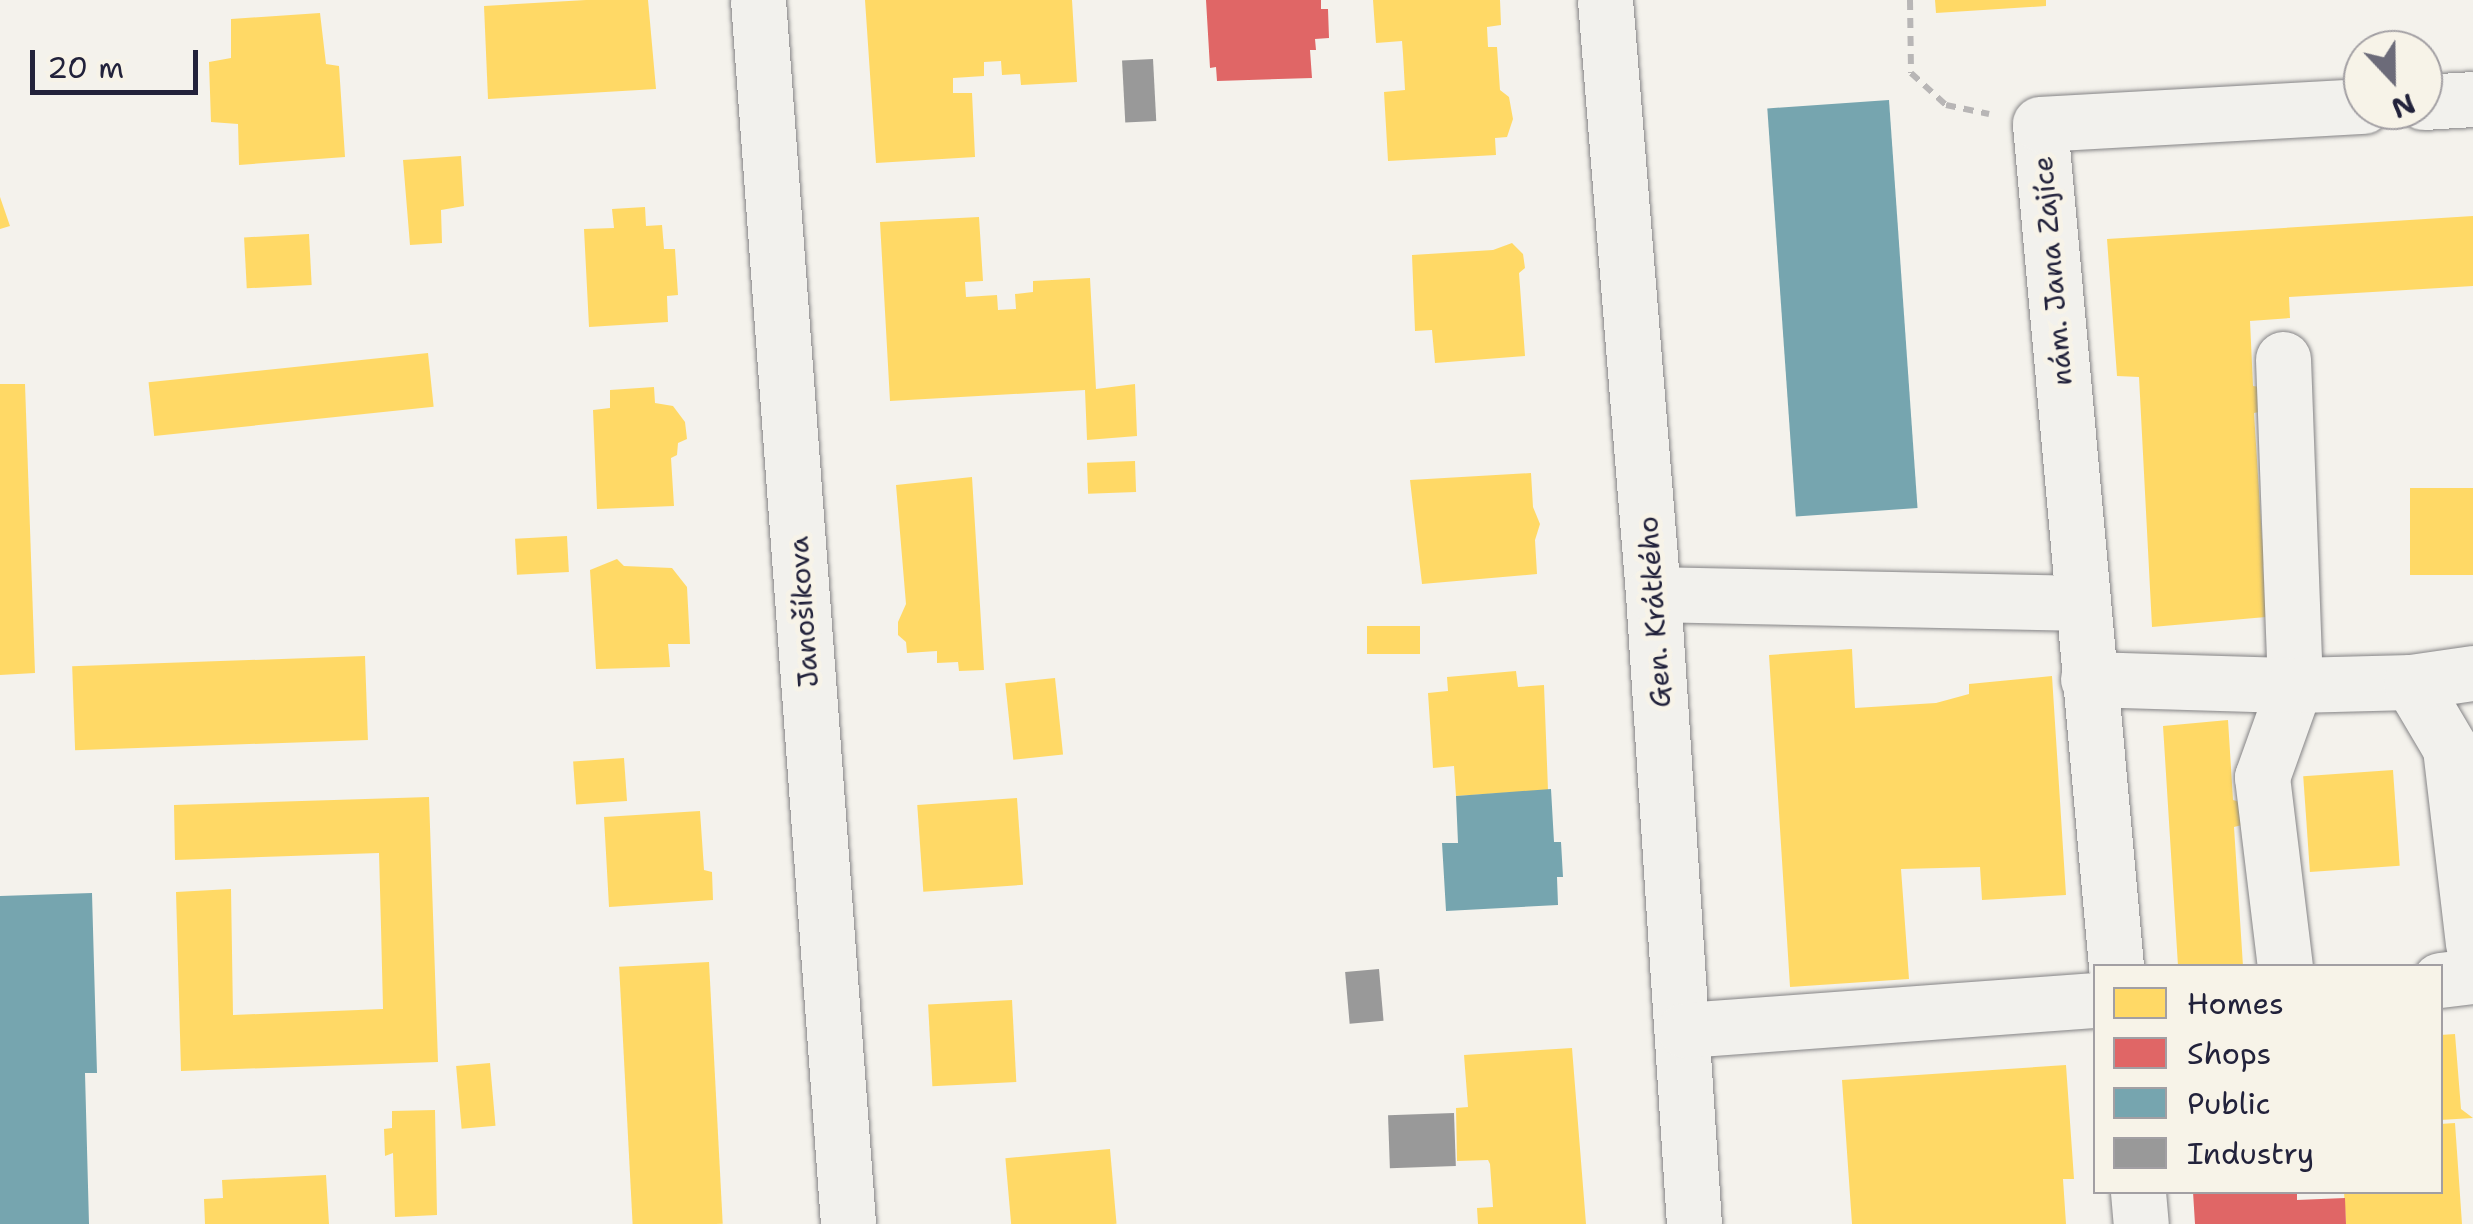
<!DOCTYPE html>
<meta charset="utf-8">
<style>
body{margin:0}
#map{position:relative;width:2473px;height:1224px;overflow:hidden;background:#f4f2ec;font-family:"Shantell Sans",sans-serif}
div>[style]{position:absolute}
.homes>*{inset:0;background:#ffd966;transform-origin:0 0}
.shops>*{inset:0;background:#e06666}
.public>*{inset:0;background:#76a5af;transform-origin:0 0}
.industry>*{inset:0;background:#999;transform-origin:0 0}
.path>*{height:6px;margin-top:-3px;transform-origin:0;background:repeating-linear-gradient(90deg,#b8b6b6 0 10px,transparent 0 18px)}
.roads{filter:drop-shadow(0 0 2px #858486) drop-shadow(0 0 2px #858486)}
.street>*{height:55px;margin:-27.5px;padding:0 27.5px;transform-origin:27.5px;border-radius:27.5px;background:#f2f1ed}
span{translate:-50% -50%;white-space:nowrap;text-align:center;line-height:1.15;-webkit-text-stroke:10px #f7f3e8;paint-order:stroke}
.street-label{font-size:28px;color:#22223b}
.legend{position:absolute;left:2093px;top:964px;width:350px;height:230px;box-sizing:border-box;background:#f7f3e8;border:2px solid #a29fa3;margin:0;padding:12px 18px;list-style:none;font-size:30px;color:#22223b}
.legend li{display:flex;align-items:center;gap:20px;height:50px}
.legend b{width:50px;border:2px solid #a29fa3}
.north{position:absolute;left:2343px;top:30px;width:100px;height:100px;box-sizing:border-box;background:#f7f3e8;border:2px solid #a29fa3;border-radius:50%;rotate:158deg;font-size:28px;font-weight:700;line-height:40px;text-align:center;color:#22223b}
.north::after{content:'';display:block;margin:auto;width:35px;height:45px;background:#6c6b79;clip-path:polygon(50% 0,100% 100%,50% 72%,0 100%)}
.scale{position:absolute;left:30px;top:50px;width:168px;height:45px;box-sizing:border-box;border:5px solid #22223b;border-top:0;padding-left:12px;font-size:30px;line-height:35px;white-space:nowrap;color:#22223b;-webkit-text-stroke:8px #f7f3e8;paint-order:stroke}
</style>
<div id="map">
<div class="homes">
<div style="clip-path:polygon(586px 0,648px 0,656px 89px,488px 99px,484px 6px)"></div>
<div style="clip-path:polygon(865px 0,1072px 0,1077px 82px,1021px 85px,1020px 74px,1002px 75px,1001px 61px,984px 62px,984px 76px,953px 78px,953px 93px,972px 93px,975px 157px,876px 163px)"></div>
<div style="clip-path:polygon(1373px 0,1500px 0,1501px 25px,1487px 27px,1488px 47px,1497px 47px,1500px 90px,1509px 97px,1513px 119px,1507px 137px,1495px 138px,1496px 155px,1388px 161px,1384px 92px,1405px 90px,1403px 54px,1402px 41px,1376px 43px)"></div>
<div style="clip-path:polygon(1935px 0,2046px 0,2046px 6px,1936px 13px)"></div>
<div style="clip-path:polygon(320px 13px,326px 64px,339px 66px,345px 157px,239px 165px,238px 124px,211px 122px,209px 62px,231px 58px,231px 19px)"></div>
<div style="clip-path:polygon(461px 156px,464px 206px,441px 210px,442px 243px,410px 245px,403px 160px)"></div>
<div style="clip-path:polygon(0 197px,10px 226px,0 229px)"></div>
<div style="clip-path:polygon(645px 207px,646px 226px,662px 225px,664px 249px,675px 249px,678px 295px,667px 296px,668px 322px,589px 327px,584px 229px,614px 228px,612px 209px)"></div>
<div style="clip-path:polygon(2473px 216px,2473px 286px,2289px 297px,2290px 318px,2250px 321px,2253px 386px,2266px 388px,2268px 410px,2254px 413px,2262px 538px,2275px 560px,2263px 565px,2266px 617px,2152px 627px,2139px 377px,2117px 376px,2107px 239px)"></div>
<div style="clip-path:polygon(979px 217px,983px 281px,965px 282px,966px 297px,997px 295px,998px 310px,1016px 309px,1015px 294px,1033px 292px,1033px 281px,1090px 278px,1096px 389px,1135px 384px,1137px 436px,1087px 440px,1085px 390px,890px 401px,880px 222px)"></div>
<div style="left:309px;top:234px;width:51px;height:65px;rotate:87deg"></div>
<div style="clip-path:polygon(1512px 243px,1523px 254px,1525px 268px,1519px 273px,1525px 356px,1435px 363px,1432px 330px,1415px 331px,1412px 255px,1493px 250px)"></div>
<div style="left:428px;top:353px;width:54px;height:281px;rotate:84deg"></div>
<div style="clip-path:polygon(0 384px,25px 384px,35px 673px,0 675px)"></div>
<div style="clip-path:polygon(654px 387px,655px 403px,673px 406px,685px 422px,687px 439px,678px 443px,677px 455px,671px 458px,674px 506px,597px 509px,593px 410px,610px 408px,610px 390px)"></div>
<div style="left:1135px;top:461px;width:31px;height:48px;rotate:88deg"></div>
<div style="clip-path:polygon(1531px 473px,1533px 507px,1540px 524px,1535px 540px,1537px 574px,1422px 584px,1410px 480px)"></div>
<div style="clip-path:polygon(972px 477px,984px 670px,959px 671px,958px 662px,937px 663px,937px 651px,907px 653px,906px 642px,898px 635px,898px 622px,906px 604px,896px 485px)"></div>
<div style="left:2473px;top:488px;width:87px;height:63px;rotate:90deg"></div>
<div style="left:567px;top:536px;width:36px;height:52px;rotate:87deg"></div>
<div style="clip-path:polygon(617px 559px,624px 566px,672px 568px,687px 587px,690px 644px,668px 644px,670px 667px,596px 669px,590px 570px)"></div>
<div style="left:1420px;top:626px;width:28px;height:53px;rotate:90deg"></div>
<div style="clip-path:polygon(1852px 649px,1855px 708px,1936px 703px,1969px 694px,1969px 684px,2052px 676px,2066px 895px,1982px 900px,1980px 867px,1901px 869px,1909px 979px,1790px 987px,1769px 655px)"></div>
<div style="left:365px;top:656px;width:84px;height:293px;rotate:88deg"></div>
<div style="clip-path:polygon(1516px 671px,1518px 687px,1544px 685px,1548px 790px,1456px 796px,1454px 766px,1433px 768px,1428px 693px,1448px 691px,1447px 677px)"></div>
<div style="left:1055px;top:678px;width:77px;height:50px;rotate:84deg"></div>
<div style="clip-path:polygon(2228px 720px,2233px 800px,2240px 802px,2242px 825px,2234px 827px,2243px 966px,2178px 966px,2163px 726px)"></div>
<div style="left:624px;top:758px;width:43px;height:51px;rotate:86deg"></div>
<div style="left:2393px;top:770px;width:96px;height:90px;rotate:86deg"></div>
<div style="clip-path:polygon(429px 797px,438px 1062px,181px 1071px,176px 892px,231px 889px,233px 1015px,383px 1009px,381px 927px,379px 853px,175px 860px,174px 805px)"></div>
<div style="left:1017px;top:798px;width:87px;height:100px;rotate:86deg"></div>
<div style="clip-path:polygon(700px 811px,704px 870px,712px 872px,713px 900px,609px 907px,604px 817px)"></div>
<div style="left:709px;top:962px;width:262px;height:90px;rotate:87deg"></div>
<div style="left:1012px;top:1000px;width:82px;height:84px;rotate:87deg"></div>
<div style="clip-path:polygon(2455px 1034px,2461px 1109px,2473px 1118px,2440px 1120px,2440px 1035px)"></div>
<div style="clip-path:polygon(1572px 1048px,1586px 1224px,1478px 1224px,1477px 1208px,1493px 1207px,1490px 1164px,1488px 1160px,1457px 1161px,1456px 1108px,1468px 1107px,1464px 1055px)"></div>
<div style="left:490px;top:1063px;width:63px;height:34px;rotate:85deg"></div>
<div style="clip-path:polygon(2066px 1065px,2074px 1179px,2063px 1179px,2066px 1224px,1852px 1224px,1842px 1080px)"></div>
<div style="clip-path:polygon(435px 1110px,437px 1215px,395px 1217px,393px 1153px,385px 1156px,384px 1129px,392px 1128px,392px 1111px)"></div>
<div style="clip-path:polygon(2455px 1123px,2462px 1224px,2346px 1224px,2344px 1192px,2440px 1192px,2440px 1124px)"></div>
<div style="left:1110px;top:1149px;width:75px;height:105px;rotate:85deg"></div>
<div style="clip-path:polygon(326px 1175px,329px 1224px,205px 1224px,204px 1199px,223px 1198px,222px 1180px)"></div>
</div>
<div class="shops">
<div style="clip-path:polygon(1206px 0,1321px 0,1321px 9px,1328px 9px,1329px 38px,1315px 39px,1316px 50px,1310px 50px,1312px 78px,1217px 81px,1216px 67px,1210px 68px)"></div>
<div style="clip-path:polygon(2193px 1192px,2297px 1192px,2297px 1200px,2345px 1198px,2346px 1224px,2195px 1224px)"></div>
</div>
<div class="public">
<div style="left:1889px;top:100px;width:409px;height:122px;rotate:86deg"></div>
<div style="clip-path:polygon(1551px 789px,1554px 842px,1561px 842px,1563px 877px,1557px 877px,1558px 905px,1446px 911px,1442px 843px,1458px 843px,1456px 796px)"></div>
<div style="clip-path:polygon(92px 893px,97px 1073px,85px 1073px,89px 1224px,0 1224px,0 896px)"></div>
</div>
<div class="industry">
<div style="left:1153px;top:59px;width:62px;height:31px;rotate:87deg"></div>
<div style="left:1379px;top:969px;width:52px;height:34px;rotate:85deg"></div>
<div style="left:1454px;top:1113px;width:53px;height:66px;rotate:88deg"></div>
</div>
<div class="path">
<div style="left:1910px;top:0;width:73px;rotate:89.2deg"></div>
<div style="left:1911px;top:73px;width:47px;rotate:42.4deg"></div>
<div style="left:1946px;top:105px;width:44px;rotate:11.8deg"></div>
</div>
<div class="roads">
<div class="street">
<div style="left:758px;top:0;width:1227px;rotate:85.79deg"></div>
<div style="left:1605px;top:0;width:596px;rotate:85.38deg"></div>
<div style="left:1653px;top:594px;width:631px;rotate:86.28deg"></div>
<div style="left:2423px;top:102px;width:50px;rotate:-3.4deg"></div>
<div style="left:2283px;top:359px;width:326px;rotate:87.9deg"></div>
<div style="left:2295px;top:685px;width:98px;rotate:109.7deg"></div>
<div style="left:2262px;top:777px;width:190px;rotate:83.1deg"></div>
<div style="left:1653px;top:594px;width:429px;rotate:1.2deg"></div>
<div style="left:2088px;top:679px;width:207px;rotate:1.7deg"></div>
<div style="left:2295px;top:685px;width:116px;rotate:-1.5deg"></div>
<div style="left:2411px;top:682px;width:77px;rotate:59.4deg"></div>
<div style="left:2450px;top:748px;width:197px;rotate:83.3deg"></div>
<div style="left:2411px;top:682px;width:63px;rotate:-8.3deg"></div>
<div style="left:2116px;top:966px;width:845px;rotate:-95.16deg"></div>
<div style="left:2040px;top:124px;width:324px;rotate:-3.2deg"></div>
<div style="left:2440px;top:980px;width:33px;rotate:-7deg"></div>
<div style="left:1685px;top:1030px;width:412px;rotate:-4.2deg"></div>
<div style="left:2138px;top:1192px;width:32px;rotate:85deg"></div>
</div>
</div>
<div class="street-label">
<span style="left:2052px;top:271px;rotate:-95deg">nám. Jana Zajíce</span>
<span style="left:803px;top:612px;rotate:-94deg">Janošíkova</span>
<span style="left:1654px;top:612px;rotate:-94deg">Gen. Krátkého</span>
</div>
<ul class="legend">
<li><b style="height:28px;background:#ffd966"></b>Homes</li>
<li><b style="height:28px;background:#e06666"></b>Shops</li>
<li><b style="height:28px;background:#76a5af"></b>Public</li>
<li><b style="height:28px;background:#999"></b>Industry</li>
</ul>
<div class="north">N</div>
<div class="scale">20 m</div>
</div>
